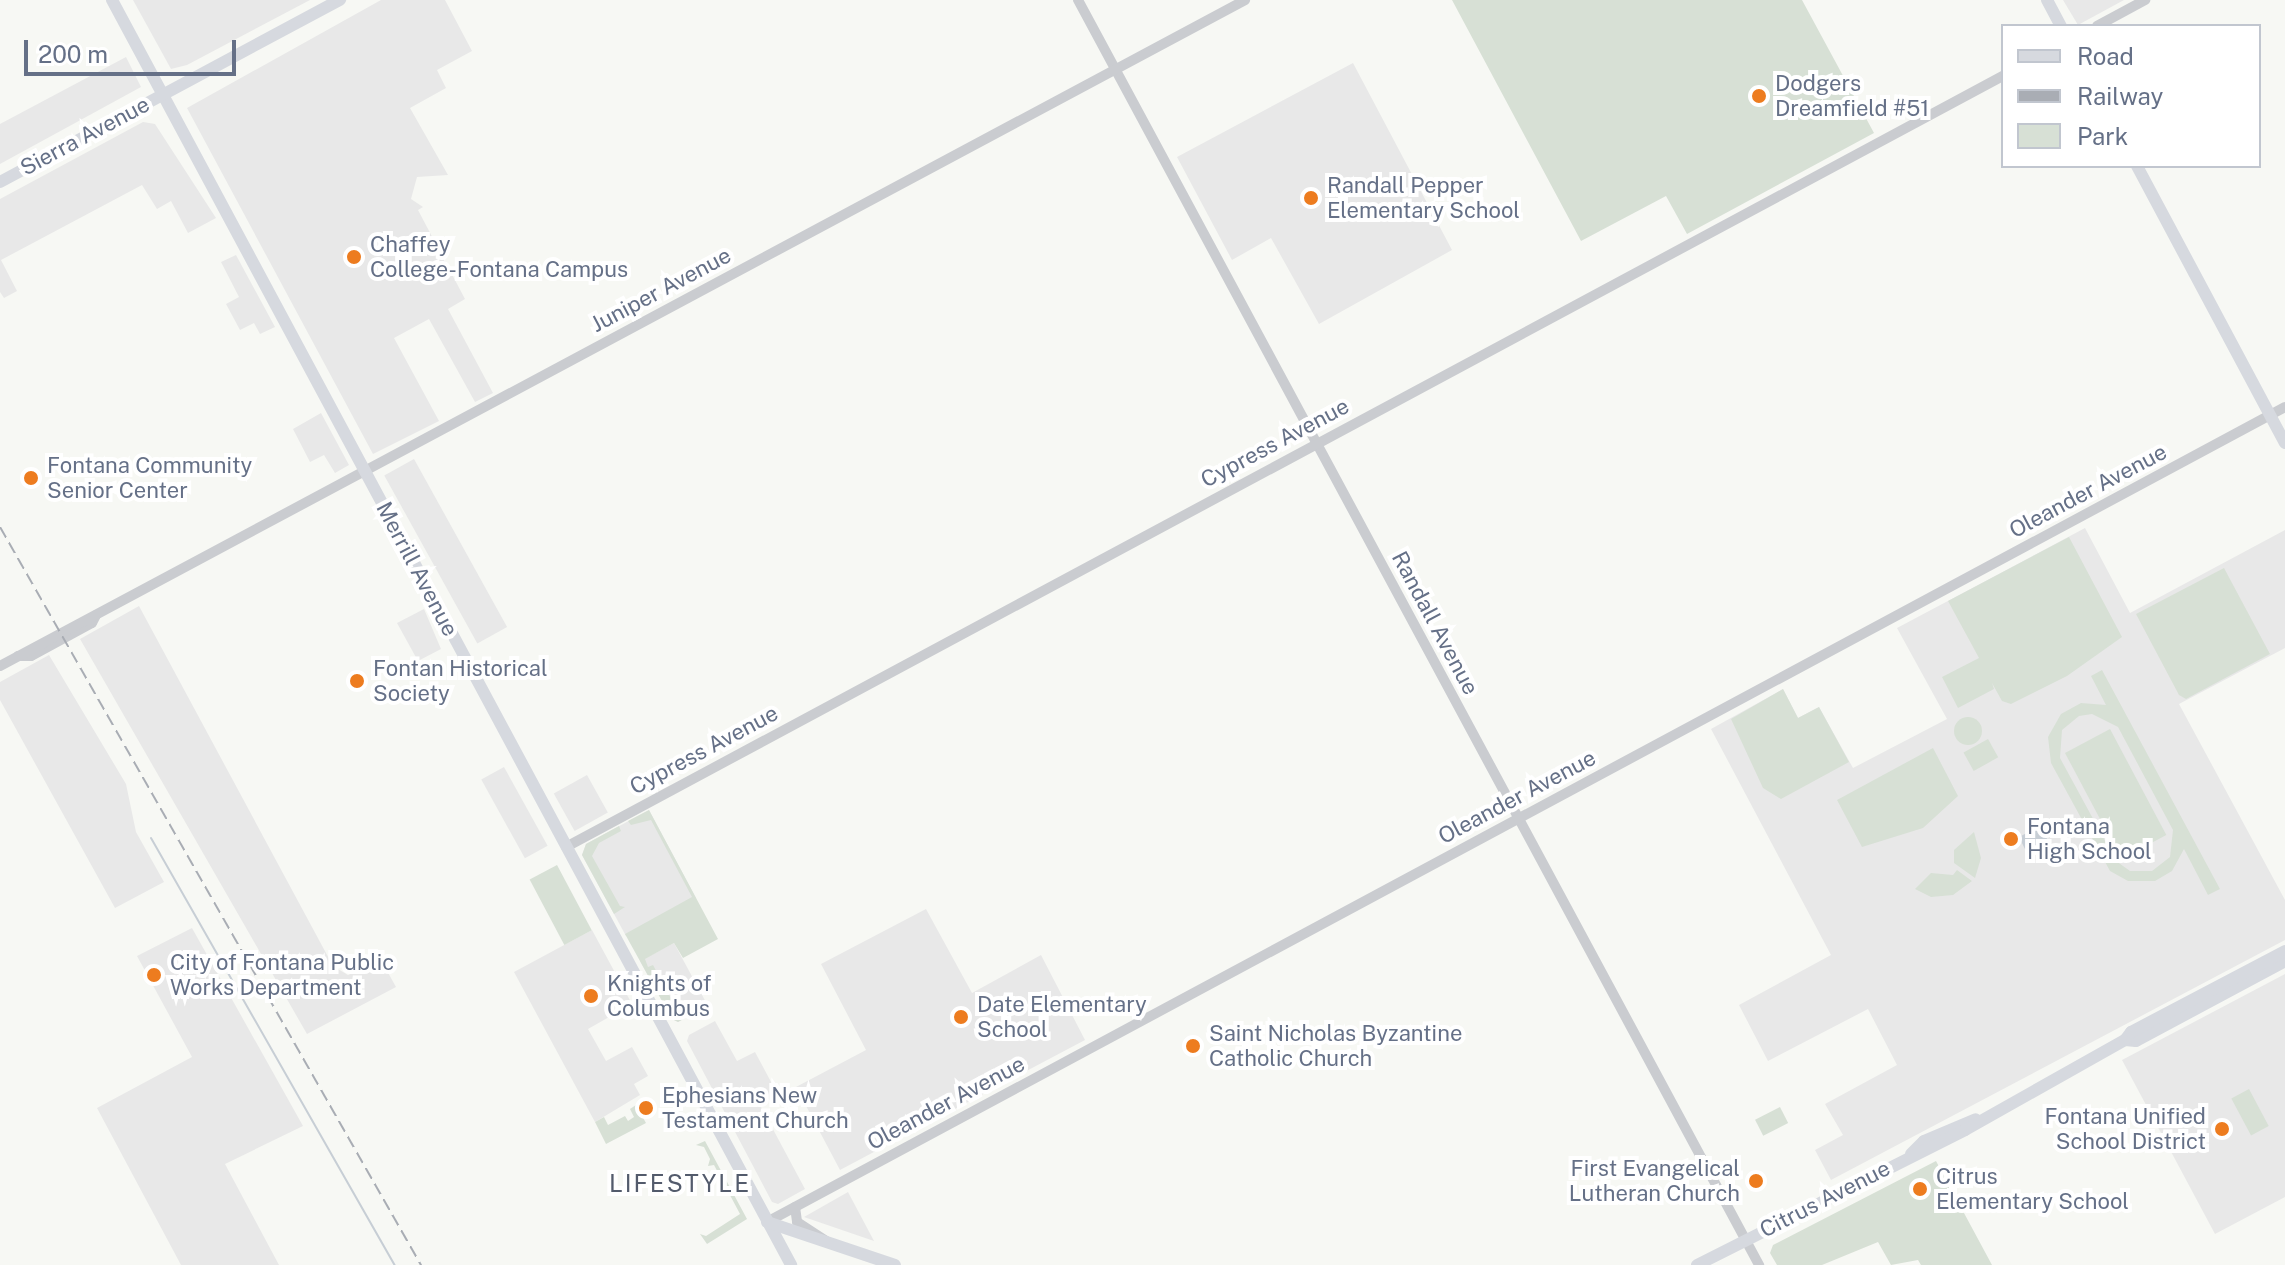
<!DOCTYPE html>
<style>
body{margin:0}
#map{position:relative;width:2285px;height:1265px;overflow:hidden;background:#f7f8f4;font-family:"Public Sans",sans-serif}
div>[style]{position:absolute}
.built>*{inset:0;background:#e8e8e8;transform-origin:0 0}
.green>*{inset:0;background:#d7e0d5;transform-origin:0 0}
.round{border-radius:50%}
.water>*{inset:0;background:#c7ced5}
.stream>*{height:2px;margin:-1px;padding:0 1px;transform-origin:1px;border-radius:1px;background:#c7ced5}
.minor>*{height:10px;margin:-5px;padding:0 5px;transform-origin:5px;border-radius:5px;background:#caccd0}
.major>*{height:12px;margin:-6px;padding:0 6px;transform-origin:6px;border-radius:6px;background:#d6d9df}
.rail>*{height:2px;margin-top:-1px;transform-origin:0;background:repeating-linear-gradient(90deg,#a9adb4 0 12px,transparent 0 18px)}
.dots>*{width:22px;height:22px;translate:-50% -50%;box-sizing:border-box;border:4px solid #fff;border-radius:50%}
span{translate:-50% -50%;white-space:nowrap;text-align:center;line-height:1.15;-webkit-text-stroke:8px #fff;paint-order:stroke}
.poi-label{font-size:22px;color:#657087}
.left{translate:0 -50%;text-align:left}
.right{translate:-100% -50%;text-align:right}
.street-label{font-size:22px;color:#657087}
.neighbourhood-label{font-size:24px;color:#535b6c;letter-spacing:2px}
.legend{position:absolute;left:2001px;top:24px;width:260px;height:144px;box-sizing:border-box;background:#fff;border:2px solid #c1c6cf;margin:0;padding:10px 14px;list-style:none;font-size:24px;color:#657087}
.legend li{display:flex;align-items:center;gap:16px;height:40px}
.legend b{width:40px;border:2px solid #c1c6cf}
.scale{position:absolute;left:24px;top:40px;width:212px;height:36px;box-sizing:border-box;border:4px solid #657087;border-top:0;padding-left:10px;font-size:24px;line-height:28px;white-space:nowrap;color:#657087;-webkit-text-stroke:6px #fff;paint-order:stroke}
</style>
<div id="map">
<div class="built">
<div style="clip-path:polygon(133px 0,310px 0,187px 65px,171px 69px)"></div>
<div style="clip-path:polygon(381px 0,445px 0,472px 51px,437px 70px,446px 88px,410px 108px,448px 175px,417px 177px,411px 199px,423px 207px,418px 210px,465px 299px,448px 309px,493px 393px,475px 402px,429px 319px,394px 338px,439px 421px,373px 454px,187px 108px)"></div>
<div style="clip-path:polygon(2063px 0,2124px 0,2078px 25px)"></div>
<div style="clip-path:polygon(126px 57px,141px 87px,0 164px,0 124px)"></div>
<div style="clip-path:polygon(1353px 63px,1452px 250px,1319px 324px,1271px 238px,1232px 260px,1177px 157px)"></div>
<div style="clip-path:polygon(143px 122px,155px 124px,216px 218px,188px 233px,171px 201px,157px 209px,142px 185px,1px 260px,17px 291px,4px 298px,0 292px,0 199px)"></div>
<div style="clip-path:polygon(236px 255px,275px 327px,260px 334px,254px 323px,240px 330px,226px 304px,239px 297px,221px 262px)"></div>
<div style="clip-path:polygon(321px 413px,349px 465px,335px 473px,324px 455px,310px 462px,293px 429px)"></div>
<div style="left:414px;top:459px;width:192px;height:34px;rotate:61deg"></div>
<div style="clip-path:polygon(2085px 528px,2130px 613px,2285px 530px,2285px 648px,2179px 704px,2285px 900px,2285px 940px,1831px 1180px,1815px 1150px,1843px 1135px,1825px 1104px,1897px 1065px,1868px 1009px,1768px 1061px,1739px 1005px,1831px 955px,1711px 729px,1783px 689px,1798px 718px,1819px 707px,1853px 768px,1947px 719px,1897px 628px)"></div>
<div style="clip-path:polygon(139px 606px,333px 966px,348px 975px,381px 960px,396px 987px,307px 1034px,80px 639px)"></div>
<div style="clip-path:polygon(424px 609px,441px 649px,418px 661px,397px 623px)"></div>
<div style="clip-path:polygon(49px 655px,126px 784px,136px 832px,164px 882px,115px 908px,0 700px,0 682px)"></div>
<div style="left:504px;top:767px;width:90px;height:26px;rotate:61deg"></div>
<div style="left:587px;top:775px;width:43px;height:38px;rotate:61deg"></div>
<div style="clip-path:polygon(649px 810px,696px 898px,626px 936px,582px 855px,586px 844px)"></div>
<div style="clip-path:polygon(926px 909px,972px 993px,1041px 955px,1085px 1040px,840px 1170px,796px 1087px,866px 1050px,821px 964px)"></div>
<div style="clip-path:polygon(192px 928px,303px 1126px,225px 1164px,279px 1265px,181px 1265px,97px 1108px,192px 1057px,137px 956px)"></div>
<div style="clip-path:polygon(592px 930px,632px 1004px,588px 1029px,606px 1061px,632px 1047px,648px 1076px,634px 1084px,640px 1095px,595px 1122px,514px 972px)"></div>
<div style="clip-path:polygon(674px 943px,708px 1006px,678px 1022px,672px 1019px,640px 961px)"></div>
<div style="clip-path:polygon(2285px 974px,2285px 1197px,2215px 1234px,2122px 1060px)"></div>
<div style="clip-path:polygon(715px 1021px,737px 1061px,755px 1052px,778px 1095px,760px 1105px,805px 1189px,778px 1204px,772px 1202px,687px 1041px,689px 1035px)"></div>
<div style="clip-path:polygon(848px 1192px,874px 1241px,804px 1217px)"></div>
</div>
<div class="green">
<div style="clip-path:polygon(1452px 0,1802px 0,1874px 133px,1687px 234px,1666px 196px,1581px 241px)"></div>
<div style="clip-path:polygon(2069px 537px,2122px 637px,2067px 676px,2011px 704px,2002px 701px,1992px 683px,1994px 689px,1958px 708px,1942px 677px,1979px 658px,1948px 601px)"></div>
<div style="clip-path:polygon(2224px 568px,2270px 654px,2186px 699px,2179px 695px,2136px 614px)"></div>
<div style="clip-path:polygon(evenodd,2102px 670px,2220px 889px,2208px 895px,2184px 849px,2172px 871px,2155px 881px,2128px 881px,2110px 871px,2051px 763px,2048px 737px,2061px 714px,2081px 703px,2106px 705px,2091px 676px,2102px 670px,2092px 714px,2118px 727px,2173px 830px,2170px 857px,2152px 871px,2130px 871px,2116px 861px,2060px 758px,2062px 730px,2079px 716px,2092px 714px)"></div>
<div style="clip-path:polygon(1783px 689px,1798px 718px,1819px 707px,1849px 762px,1781px 799px,1763px 788px,1731px 719px)"></div>
<div class="round" style="left:1954px;top:717px;width:28px;height:28px"></div>
<div style="left:2110px;top:729px;width:120px;height:51px;rotate:62deg"></div>
<div style="left:1988px;top:739px;width:21px;height:28px;rotate:61deg"></div>
<div style="clip-path:polygon(1933px 748px,1958px 796px,1923px 828px,1862px 847px,1837px 800px)"></div>
<div style="clip-path:polygon(649px 810px,718px 939px,683px 958px,674px 943px,645px 959px,648px 967px,653px 965px,679px 1013px,686px 1010px,689px 1016px,678px 1022px,672px 1019px,625px 934px,692px 897px,651px 820px,631px 825px,628px 821px)"></div>
<div style="clip-path:polygon(619px 826px,621px 831px,599px 843px,592px 856px,620px 906px,625px 907px,614px 914px,582px 855px,586px 844px)"></div>
<div style="clip-path:polygon(1974px 832px,1981px 858px,1975px 878px,1954px 863px,1954px 850px)"></div>
<div style="left:557px;top:865px;width:74px;height:31px;rotate:62deg"></div>
<div style="clip-path:polygon(1957px 870px,1972px 881px,1953px 895px,1931px 897px,1915px 889px,1931px 873px,1953px 875px)"></div>
<div style="left:2249px;top:1089px;width:42px;height:20px;rotate:62deg"></div>
<div style="clip-path:polygon(636px 1105px,646px 1123px,606px 1144px,595px 1122px,604px 1117px,608px 1125px,625px 1116px,628px 1121px,634px 1117px,630px 1109px)"></div>
<div style="left:1780px;top:1107px;width:18px;height:28px;rotate:63deg"></div>
<div style="clip-path:polygon(705px 1141px,747px 1219px,707px 1244px,700px 1234px,706px 1236px,740px 1214px,714px 1165px,708px 1166px,710px 1159px,704px 1147px,696px 1145px)"></div>
<div style="clip-path:polygon(1936px 1161px,1992px 1265px,1921px 1265px,1918px 1260px,1891px 1265px,1878px 1242px,1822px 1265px,1777px 1265px,1770px 1253px,1773px 1245px)"></div>
</div>
<div class="water">
<div style="clip-path:polygon(2040px 826px,2052px 848px,2040px 854px,2034px 844px,2025px 849px,2019px 837px)"></div>
</div>
<div class="stream">
<div style="left:151px;top:838px;width:492px;rotate:60.3deg"></div>
</div>
<div class="minor">
<div style="left:1078px;top:0;width:1437px;rotate:61.7deg"></div>
<div style="left:2097px;top:26px;width:55px;rotate:-28.4deg"></div>
<div style="left:18px;top:656px;width:13px"></div>
<div style="left:31px;top:656px;width:69px;rotate:-28.4deg"></div>
<div style="left:92px;top:623px;width:9px;rotate:-63deg"></div>
<div style="left:0;top:666px;width:1412px;rotate:-28.14deg"></div>
<div style="left:566px;top:847px;width:1631px;rotate:-28.22deg"></div>
<div style="left:795px;top:1207px;width:15px;rotate:82deg"></div>
<div style="left:797px;top:1222px;width:37px;rotate:33deg"></div>
<div style="left:767px;top:1222px;width:1723px;rotate:-28.23deg"></div>
</div>
<div class="major">
<div style="left:112px;top:0;width:1436px;rotate:61.77deg"></div>
<div style="left:2047px;top:0;width:30px;rotate:62deg"></div>
<div style="left:2137px;top:166px;width:314px;rotate:61.9deg"></div>
<div style="left:0;top:182px;width:386px;rotate:-28.2deg"></div>
<div style="left:2125px;top:1040px;width:11px;rotate:5deg"></div>
<div style="left:2136px;top:1041px;width:169px;rotate:-28.2deg"></div>
<div style="left:1911px;top:1154px;width:18px;rotate:-45deg"></div>
<div style="left:1924px;top:1141px;width:56px;rotate:-22.9deg"></div>
<div style="left:767px;top:1222px;width:135px;rotate:18.6deg"></div>
<div style="left:1697px;top:1265px;width:300px;rotate:-26.7deg"></div>
<div style="left:1965px;top:1130px;width:184px;rotate:-29.4deg"></div>
<div style="left:2125px;top:1040px;width:10px;rotate:-53deg"></div>
<div style="left:2131px;top:1032px;width:174px;rotate:-27.7deg"></div>
</div>
<div class="rail">
<div style="left:0;top:527px;width:850px;rotate:60.3deg"></div>
</div>
<div class="dots">
<div style="left:1759px;top:96px;background:#ed7c1f"></div>
<div style="left:1311px;top:198px;background:#ed7c1f"></div>
<div style="left:354px;top:257px;background:#ed7c1f"></div>
<div style="left:31px;top:478px;background:#ed7c1f"></div>
<div style="left:357px;top:681px;background:#ed7c1f"></div>
<div style="left:2011px;top:839px;background:#ed7c1f"></div>
<div style="left:154px;top:975px;background:#ed7c1f"></div>
<div style="left:591px;top:996px;background:#ed7c1f"></div>
<div style="left:961px;top:1017px;background:#ed7c1f"></div>
<div style="left:1193px;top:1046px;background:#ed7c1f"></div>
<div style="left:646px;top:1108px;background:#ed7c1f"></div>
<div style="left:2222px;top:1129px;background:#ed7c1f"></div>
<div style="left:1756px;top:1181px;background:#ed7c1f"></div>
<div style="left:1920px;top:1189px;background:#ed7c1f"></div>
</div>
<div class="poi-label">
<span class="left" style="left:1775px;top:96px">Dodgers<br>Dreamfield #51</span>
<span class="left" style="left:1327px;top:198px">Randall Pepper<br>Elementary School</span>
<span class="left" style="left:370px;top:257px">Chaffey<br>College-Fontana Campus</span>
<span class="left" style="left:47px;top:478px">Fontana Community<br>Senior Center</span>
<span class="left" style="left:373px;top:681px">Fontan Historical<br>Society</span>
<span class="left" style="left:2027px;top:839px">Fontana<br>High School</span>
<span class="left" style="left:170px;top:975px">City of Fontana Public<br>Works Department</span>
<span class="left" style="left:607px;top:996px">Knights of<br>Columbus</span>
<span class="left" style="left:977px;top:1017px">Date Elementary<br>School</span>
<span class="left" style="left:1209px;top:1046px">Saint Nicholas Byzantine<br>Catholic Church</span>
<span class="left" style="left:662px;top:1108px">Ephesians New<br>Testament Church</span>
<span class="right" style="left:2206px;top:1129px">Fontana Unified<br>School District</span>
<span class="right" style="left:1740px;top:1181px">First Evangelical<br>Lutheran Church</span>
<span class="left" style="left:1936px;top:1189px">Citrus<br>Elementary School</span>
</div>
<div class="street-label">
<span style="left:85px;top:136px;rotate:-28deg">Sierra Avenue</span>
<span style="left:661px;top:290px;rotate:-28deg">Juniper Avenue</span>
<span style="left:1275px;top:443px;rotate:-28deg">Cypress Avenue</span>
<span style="left:2088px;top:491px;rotate:-28deg">Oleander Avenue</span>
<span style="left:417px;top:569px;rotate:62deg">Merrill Avenue</span>
<span style="left:1435px;top:623px;rotate:62deg">Randall Avenue</span>
<span style="left:704px;top:750px;rotate:-28deg">Cypress Avenue</span>
<span style="left:1517px;top:797px;rotate:-28deg">Oleander Avenue</span>
<span style="left:946px;top:1103px;rotate:-28deg">Oleander Avenue</span>
<span style="left:1825px;top:1199px;rotate:-27deg">Citrus Avenue</span>
</div>
<div class="neighbourhood-label">
<span style="left:680px;top:1184px">LIFESTYLE</span>
</div>
<ul class="legend">
<li><b style="height:10px;background:#d6d9df"></b>Road</li>
<li><b style="height:10px;background:#a9adb4"></b>Railway</li>
<li><b style="height:22px;background:#d7e0d5"></b>Park</li>
</ul>
<div class="scale">200 m</div>
</div>
